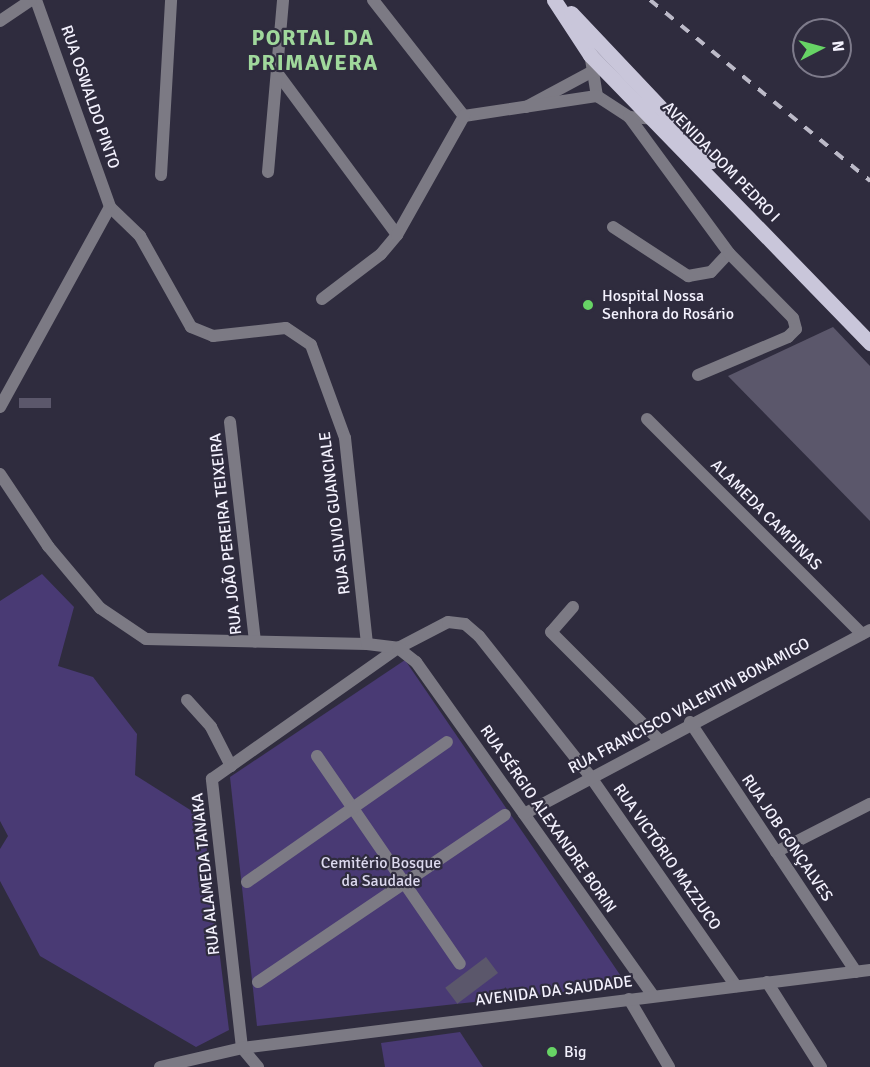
<!DOCTYPE html>
<meta charset="utf-8">
<style>
body{margin:0}
#map{position:relative;width:870px;height:1067px;overflow:hidden;background:#2f2c3e;font-family:Signika,sans-serif}
div>[style]{position:absolute}
.green>*{inset:0;background:#493a74}
.building>*{inset:0;background:#5b576b;transform-origin:0 0}
.minor>*{height:12px;margin:-6px;padding:0 6px;transform-origin:6px;border-radius:6px;background:#7c7a84}
.tertiary>*{height:12px;margin:-6px;padding:0 6px;transform-origin:6px;border-radius:6px;background:#7c7a84}
.primary>*{height:15px;margin:-7.5px;padding:0 7.5px;transform-origin:7.5px;border-radius:7.5px;background:#c9c6da}
.rail>*{height:4px;margin-top:-2px;transform-origin:0;background:repeating-linear-gradient(90deg,#bcbac8 0 10px,transparent 0 20px)}
.dots>*{width:16px;height:16px;translate:-50% -50%;box-sizing:border-box;border:3px solid #2f2c3e;border-radius:50%}
span{translate:-50% -50%;white-space:nowrap;text-align:center;line-height:1.15;-webkit-text-stroke:4.5px #2f2c3e;paint-order:stroke}
.street-label{font-size:16px;color:#f4f2fe}
.poi-label{font-size:16px;color:#f4f2fe}
.left{translate:0 -50%;text-align:left}
.park-label{font-size:16px;color:#dcd9ee}
.district-label{font-size:22px;color:#a0d89c;font-weight:700;letter-spacing:1.5px}
.north{position:absolute;left:792px;top:18px;width:60px;height:60px;box-sizing:border-box;background:#2f2c3e;border:2px solid #7e7b8b;border-radius:50%;rotate:84deg;font-size:16px;font-weight:700;line-height:24px;text-align:center;color:#f4f2fe}
.north::after{content:'';display:block;margin:auto;width:21px;height:27px;background:#67d465;clip-path:polygon(50% 0,100% 100%,50% 72%,0 100%)}
</style>
<div id="map">
<div class="green">
<div style="clip-path:polygon(42px 574px,74px 607px,58px 666px,93px 677px,137px 734px,135px 775px,203px 818px,229px 1030px,196px 1047px,40px 956px,0 881px,0 849px,8px 836px,0 821px,0 601px)"></div>
<div style="clip-path:polygon(405px 660px,627px 985px,257px 1026px,230px 777px)"></div>
<div style="clip-path:polygon(460px 1032px,483px 1067px,385px 1067px,381px 1043px)"></div>
</div>
<div class="building">
<div style="clip-path:polygon(833px 327px,870px 366px,870px 521px,728px 376px)"></div>
<div style="left:19px;top:398px;width:32px;height:10px"></div>
<div style="left:486px;top:957px;width:20px;height:51px;rotate:53deg"></div>
</div>
<div class="minor">
<div style="left:373px;top:0;width:147px;rotate:51.9deg"></div>
<div style="left:590px;top:53px;width:44px;rotate:80.8deg"></div>
<div style="left:597px;top:96px;width:38px;rotate:33deg"></div>
<div style="left:629px;top:117px;width:28px;rotate:4deg"></div>
<div style="left:278px;top:74px;width:200px;rotate:53.5deg"></div>
<div style="left:526px;top:107px;width:74px;rotate:-28.3deg"></div>
<div style="left:464px;top:116px;width:134px;rotate:-8.6deg"></div>
<div style="left:268px;top:172px;width:173px;rotate:-85deg"></div>
<div style="left:161px;top:175px;width:175px;rotate:-86.7deg"></div>
<div style="left:613px;top:227px;width:90px;rotate:33.2deg"></div>
<div style="left:688px;top:276px;width:23px;rotate:-10deg"></div>
<div style="left:711px;top:272px;width:26px;rotate:-47deg"></div>
<div style="left:729px;top:253px;width:169px;rotate:-126.3deg"></div>
<div style="left:322px;top:299px;width:74px;rotate:-37.3deg"></div>
<div style="left:381px;top:254px;width:25px;rotate:-50deg"></div>
<div style="left:397px;top:235px;width:137px;rotate:-60.6deg"></div>
<div style="left:698px;top:375px;width:98px;rotate:-22.9deg"></div>
<div style="left:788px;top:337px;width:11px;rotate:-45deg"></div>
<div style="left:796px;top:329px;width:11px;rotate:-105deg"></div>
<div style="left:793px;top:318px;width:91px;rotate:-134.6deg"></div>
<div style="left:0;top:407px;width:228px;rotate:-61.2deg"></div>
<div style="left:647px;top:419px;width:304px;rotate:45deg"></div>
<div style="left:230px;top:422px;width:221px;rotate:83.5deg"></div>
<div style="left:0;top:474px;width:87px;rotate:56.3deg"></div>
<div style="left:48px;top:546px;width:81px;rotate:50deg"></div>
<div style="left:100px;top:608px;width:55px;rotate:34deg"></div>
<div style="left:146px;top:639px;width:221px;rotate:1.3deg"></div>
<div style="left:573px;top:607px;width:33px;rotate:131deg"></div>
<div style="left:551px;top:632px;width:151px;rotate:45deg"></div>
<div style="left:187px;top:700px;width:36px;rotate:48deg"></div>
<div style="left:211px;top:727px;width:44px;rotate:62.9deg"></div>
<div style="left:690px;top:722px;width:300px;rotate:56.4deg"></div>
<div style="left:317px;top:756px;width:252px;rotate:55.5deg"></div>
<div style="left:776px;top:852px;width:106px;rotate:-27.1deg"></div>
<div style="left:247px;top:882px;width:244px;rotate:-35deg"></div>
<div style="left:258px;top:982px;width:298px;rotate:-34.1deg"></div>
<div style="left:629px;top:999px;width:79px;rotate:59.5deg"></div>
<div style="left:242px;top:1048px;width:271px;rotate:-96.4deg"></div>
<div style="left:212px;top:779px;width:228px;rotate:-35.2deg"></div>
<div style="left:398px;top:648px;width:56px;rotate:-27.5deg"></div>
<div style="left:448px;top:622px;width:17px;rotate:7deg"></div>
<div style="left:465px;top:624px;width:18px;rotate:41deg"></div>
<div style="left:479px;top:636px;width:179px;rotate:51.6deg"></div>
<div style="left:590px;top:776px;width:256px;rotate:55.2deg"></div>
</div>
<div class="tertiary">
<div style="left:36px;top:0;width:220px;rotate:70.3deg"></div>
<div style="left:110px;top:207px;width:42px;rotate:44deg"></div>
<div style="left:140px;top:236px;width:104px;rotate:60.7deg"></div>
<div style="left:191px;top:327px;width:24px;rotate:22deg"></div>
<div style="left:213px;top:336px;width:73px;rotate:-6.3deg"></div>
<div style="left:286px;top:328px;width:30px;rotate:34deg"></div>
<div style="left:311px;top:345px;width:99px;rotate:69.9deg"></div>
<div style="left:345px;top:438px;width:207px;rotate:83.9deg"></div>
<div style="left:367px;top:644px;width:31px;rotate:7deg"></div>
<div style="left:398px;top:648px;width:23px;rotate:38deg"></div>
<div style="left:416px;top:662px;width:410px;rotate:54.6deg"></div>
<div style="left:0;top:21px;width:37px;rotate:-34deg"></div>
<div style="left:524px;top:814px;width:392px;rotate:-28deg"></div>
<div style="left:767px;top:982px;width:101px;rotate:57.6deg"></div>
<div style="left:242px;top:1048px;width:25px;rotate:50deg"></div>
<div style="left:160px;top:1067px;width:84px;rotate:-13deg"></div>
<div style="left:242px;top:1048px;width:633px;rotate:-7.08deg"></div>
</div>
<div class="primary">
<div style="left:554px;top:0;width:66px;rotate:56.8deg"></div>
<div style="left:590px;top:55px;width:402px;rotate:45.8deg"></div>
<div style="left:571px;top:13px;width:204px;rotate:46.6deg"></div>
</div>
<div class="rail">
<div style="left:650px;top:0;width:285px;rotate:39.4deg"></div>
</div>
<div class="dots">
<div style="left:588px;top:305px;background:#67d465"></div>
<div style="left:552px;top:1052px;background:#67d465"></div>
</div>
<div class="street-label">
<span style="left:90px;top:97px;rotate:71deg">RUA OSWALDO PINTO</span>
<span style="left:721px;top:162px;rotate:46deg">AVENIDA DOM PEDRO I</span>
<span style="left:335px;top:513px;rotate:-97deg">RUA SILVIO GUANCIALE</span>
<span style="left:766px;top:515px;rotate:45deg">ALAMEDA CAMPINAS</span>
<span style="left:226px;top:534px;rotate:-96deg">RUA JOÃO PEREIRA TEIXEIRA</span>
<span style="left:689px;top:706px;rotate:-28deg">RUA FRANCISCO VALENTIN BONAMIGO</span>
<span style="left:548px;top:819px;rotate:55deg">RUA SÉRGIO ALEXANDRE BORIN</span>
<span style="left:787px;top:838px;rotate:56deg">RUA JOB GONÇALVES</span>
<span style="left:667px;top:857px;rotate:55deg">RUA VICTÓRIO MAZZUCO</span>
<span style="left:206px;top:874px;rotate:-96deg">RUA ALAMEDA TANAKA</span>
<span style="left:554px;top:991px;rotate:-7deg">AVENIDA DA SAUDADE</span>
</div>
<div class="poi-label">
<span class="left" style="left:602px;top:305px">Hospital Nossa<br>Senhora do Rosário</span>
<span class="left" style="left:564px;top:1052px">Big</span>
</div>
<div class="park-label">
<span style="left:381px;top:872px">Cemitério Bosque<br>da Saudade</span>
</div>
<div class="district-label">
<span style="left:313px;top:50px">PORTAL DA<br>PRIMAVERA</span>
</div>
<div class="north">N</div>
</div>
